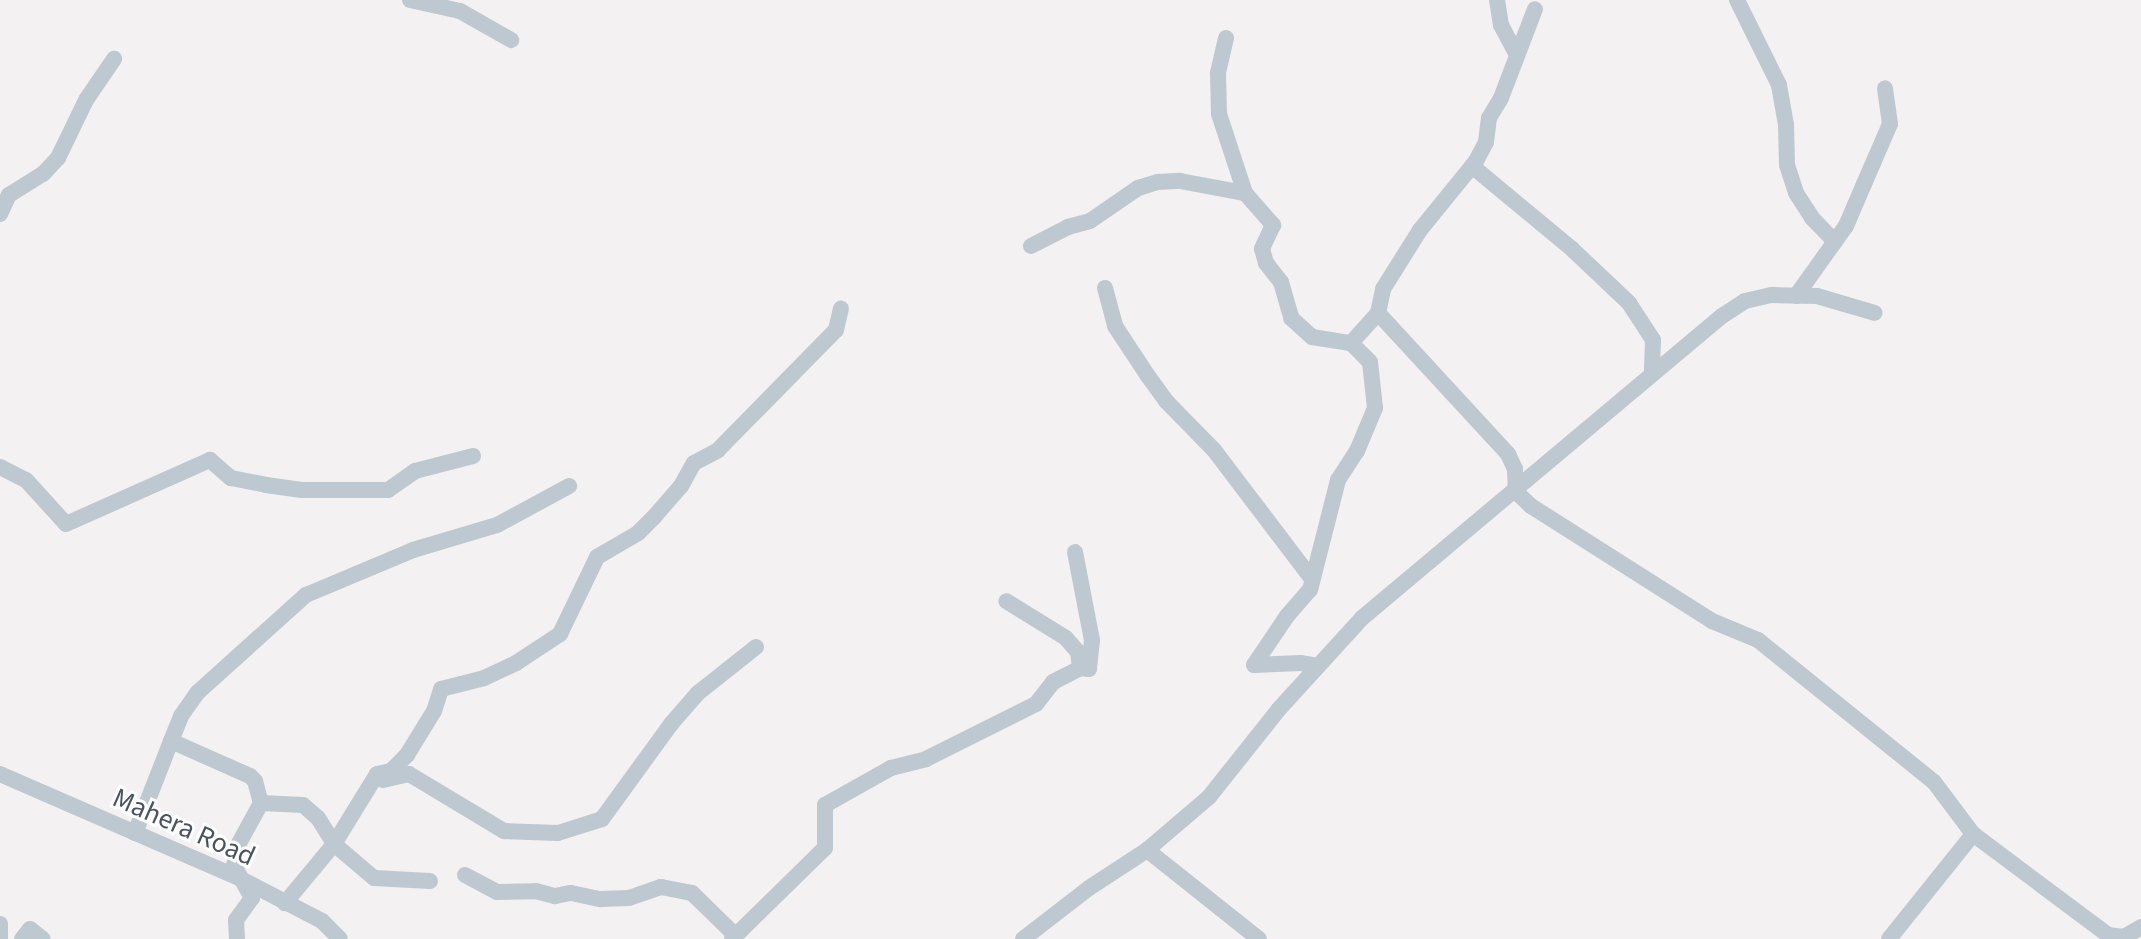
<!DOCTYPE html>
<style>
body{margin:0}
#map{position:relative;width:2141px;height:939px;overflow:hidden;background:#f3f1f1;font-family:"Source Sans 3",sans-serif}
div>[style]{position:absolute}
.minor>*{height:16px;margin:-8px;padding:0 8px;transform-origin:8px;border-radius:8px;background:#bec8d0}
span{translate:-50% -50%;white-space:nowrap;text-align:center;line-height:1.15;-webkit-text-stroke:6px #fff;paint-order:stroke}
.street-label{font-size:28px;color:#48545f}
</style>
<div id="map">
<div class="minor">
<div style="left:410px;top:0;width:51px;rotate:12.4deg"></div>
<div style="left:460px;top:11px;width:59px;rotate:29.6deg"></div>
<div style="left:1497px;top:0;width:25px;rotate:81deg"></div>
<div style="left:1501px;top:25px;width:34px;rotate:62deg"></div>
<div style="left:1737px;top:0;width:95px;rotate:63.7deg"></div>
<div style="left:1779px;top:85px;width:40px;rotate:80deg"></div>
<div style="left:1786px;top:124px;width:41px;rotate:88.6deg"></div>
<div style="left:1787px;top:165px;width:29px;rotate:72deg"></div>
<div style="left:1796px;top:193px;width:30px;rotate:57deg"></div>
<div style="left:1812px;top:218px;width:33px;rotate:46deg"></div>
<div style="left:1226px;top:38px;width:36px;rotate:103deg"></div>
<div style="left:1218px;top:73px;width:41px;rotate:88.6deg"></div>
<div style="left:1219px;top:114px;width:83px;rotate:71.8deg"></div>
<div style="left:1245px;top:193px;width:43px;rotate:48.8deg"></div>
<div style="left:1273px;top:225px;width:26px;rotate:115deg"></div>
<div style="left:1262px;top:249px;width:15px;rotate:74deg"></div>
<div style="left:1266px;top:263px;width:24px;rotate:52deg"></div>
<div style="left:1281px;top:282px;width:37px;rotate:74deg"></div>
<div style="left:1291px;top:318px;width:28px;rotate:42deg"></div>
<div style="left:1312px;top:337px;width:39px;rotate:9deg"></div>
<div style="left:1472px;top:166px;width:131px;rotate:39.7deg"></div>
<div style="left:1573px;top:250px;width:77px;rotate:43.4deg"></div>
<div style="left:1629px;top:303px;width:44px;rotate:57deg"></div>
<div style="left:1653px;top:340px;width:34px;rotate:92deg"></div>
<div style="left:0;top:214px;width:21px;rotate:-65deg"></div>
<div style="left:9px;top:195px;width:40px;rotate:-32deg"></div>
<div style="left:43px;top:174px;width:22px;rotate:-47deg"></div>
<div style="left:58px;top:158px;width:64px;rotate:-64.2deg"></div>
<div style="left:86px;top:100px;width:50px;rotate:-55.7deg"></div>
<div style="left:1031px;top:246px;width:42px;rotate:-27.2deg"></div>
<div style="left:1068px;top:227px;width:23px;rotate:-15deg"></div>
<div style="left:1090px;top:221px;width:58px;rotate:-34.5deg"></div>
<div style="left:1138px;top:188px;width:21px;rotate:-17deg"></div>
<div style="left:1158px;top:182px;width:22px;rotate:-3deg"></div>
<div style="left:1180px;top:181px;width:66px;rotate:10.5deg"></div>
<div style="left:1105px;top:288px;width:39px;rotate:75deg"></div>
<div style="left:1115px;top:326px;width:60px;rotate:56.6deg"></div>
<div style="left:1148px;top:376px;width:31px;rotate:54deg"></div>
<div style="left:1166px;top:401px;width:69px;rotate:45.6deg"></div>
<div style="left:1214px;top:450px;width:162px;rotate:52.8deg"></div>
<div style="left:1796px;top:296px;width:86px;rotate:-54.5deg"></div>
<div style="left:1846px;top:226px;width:46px;rotate:-66.8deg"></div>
<div style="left:1864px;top:184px;width:65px;rotate:-66.6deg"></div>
<div style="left:1890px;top:124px;width:36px;rotate:-98deg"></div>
<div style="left:1378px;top:313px;width:25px;rotate:-78deg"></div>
<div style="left:1383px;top:289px;width:70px;rotate:-57.9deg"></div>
<div style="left:1420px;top:230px;width:89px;rotate:-50.9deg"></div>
<div style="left:1476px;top:161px;width:21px;rotate:-62deg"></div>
<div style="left:1486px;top:142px;width:24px;rotate:-83deg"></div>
<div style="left:1489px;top:118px;width:23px;rotate:-59deg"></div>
<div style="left:1501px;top:98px;width:95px;rotate:-69.1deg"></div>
<div style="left:0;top:467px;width:29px;rotate:27deg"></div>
<div style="left:26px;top:480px;width:59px;rotate:47.7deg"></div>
<div style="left:66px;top:524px;width:158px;rotate:-24deg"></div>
<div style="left:210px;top:460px;width:28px;rotate:41deg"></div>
<div style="left:231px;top:478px;width:36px;rotate:11deg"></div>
<div style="left:266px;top:485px;width:36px;rotate:8deg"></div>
<div style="left:302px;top:490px;width:86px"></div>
<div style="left:388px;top:490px;width:33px;rotate:-35deg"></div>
<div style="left:415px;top:471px;width:60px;rotate:-14.5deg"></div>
<div style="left:1075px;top:552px;width:90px;rotate:79.1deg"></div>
<div style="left:1092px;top:640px;width:29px;rotate:96deg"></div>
<div style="left:1089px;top:669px;width:9px;rotate:-174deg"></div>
<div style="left:1318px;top:666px;width:17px;rotate:-170deg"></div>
<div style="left:1301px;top:663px;width:47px;rotate:177.6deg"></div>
<div style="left:1254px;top:665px;width:59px;rotate:-56deg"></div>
<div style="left:1287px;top:616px;width:35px;rotate:-49deg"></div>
<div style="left:1310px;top:590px;width:114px;rotate:-75.7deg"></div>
<div style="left:1338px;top:480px;width:35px;rotate:-57deg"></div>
<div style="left:1357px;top:451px;width:47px;rotate:-67.3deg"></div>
<div style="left:1375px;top:408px;width:46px;rotate:-96.2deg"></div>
<div style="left:1370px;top:362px;width:27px;rotate:-135deg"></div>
<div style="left:1351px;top:343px;width:40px;rotate:-48deg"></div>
<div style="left:1378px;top:313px;width:192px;rotate:47.3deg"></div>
<div style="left:1508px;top:454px;width:17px;rotate:65deg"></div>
<div style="left:1515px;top:469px;width:23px;rotate:88deg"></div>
<div style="left:1516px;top:492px;width:21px;rotate:43deg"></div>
<div style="left:1531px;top:506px;width:214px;rotate:32.4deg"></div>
<div style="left:1712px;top:621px;width:50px;rotate:22.4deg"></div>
<div style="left:1758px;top:640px;width:226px;rotate:38.9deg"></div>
<div style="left:1934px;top:782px;width:65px;rotate:53.1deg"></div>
<div style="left:1973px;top:834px;width:169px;rotate:36.8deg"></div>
<div style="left:2108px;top:935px;width:16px;rotate:7deg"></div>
<div style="left:2124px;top:937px;width:20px;rotate:-30deg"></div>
<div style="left:171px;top:741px;width:27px;rotate:-68deg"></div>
<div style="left:181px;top:716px;width:28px;rotate:-55deg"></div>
<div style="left:197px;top:693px;width:147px;rotate:-42deg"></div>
<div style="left:306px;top:595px;width:116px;rotate:-22.8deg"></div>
<div style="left:413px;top:550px;width:88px;rotate:-16.6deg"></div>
<div style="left:497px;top:525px;width:82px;rotate:-28.4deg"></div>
<div style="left:0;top:774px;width:263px;rotate:23.5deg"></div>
<div style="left:241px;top:879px;width:91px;rotate:27.4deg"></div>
<div style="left:322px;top:921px;width:25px;rotate:45deg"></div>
<div style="left:383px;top:780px;width:27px;rotate:-13deg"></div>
<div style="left:409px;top:774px;width:111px;rotate:31deg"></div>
<div style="left:504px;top:831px;width:54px;rotate:2.1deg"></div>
<div style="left:558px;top:833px;width:46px;rotate:-17.7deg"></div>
<div style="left:602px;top:819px;width:117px;rotate:-54deg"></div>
<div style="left:671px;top:724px;width:41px;rotate:-48.9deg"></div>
<div style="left:698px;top:693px;width:74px;rotate:-38.4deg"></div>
<div style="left:135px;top:833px;width:99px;rotate:-68.6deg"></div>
<div style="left:171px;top:741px;width:86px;rotate:23.9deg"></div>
<div style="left:250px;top:776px;width:7px;rotate:45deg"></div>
<div style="left:255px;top:781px;width:23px;rotate:75deg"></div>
<div style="left:1147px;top:850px;width:143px;rotate:38.5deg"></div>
<div style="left:465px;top:875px;width:36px;rotate:28deg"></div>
<div style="left:497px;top:892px;width:39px;rotate:-1deg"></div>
<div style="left:536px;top:891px;width:20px;rotate:15deg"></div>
<div style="left:555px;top:896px;width:16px;rotate:-11deg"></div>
<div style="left:571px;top:893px;width:30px;rotate:12deg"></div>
<div style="left:600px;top:899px;width:29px;rotate:-2deg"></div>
<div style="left:629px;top:898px;width:34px;rotate:-19deg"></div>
<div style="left:661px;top:887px;width:32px;rotate:11deg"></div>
<div style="left:692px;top:893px;width:60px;rotate:44.3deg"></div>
<div style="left:430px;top:881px;width:56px;rotate:-176.9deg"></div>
<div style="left:374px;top:878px;width:52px;rotate:-139.6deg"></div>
<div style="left:334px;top:844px;width:82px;rotate:-58.4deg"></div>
<div style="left:377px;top:774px;width:14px;rotate:-12deg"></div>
<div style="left:391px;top:771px;width:23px;rotate:-45deg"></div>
<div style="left:407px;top:755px;width:52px;rotate:-58.5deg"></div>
<div style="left:434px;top:711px;width:23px;rotate:-72deg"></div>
<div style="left:441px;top:689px;width:44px;rotate:-14.3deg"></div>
<div style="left:484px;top:678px;width:35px;rotate:-25deg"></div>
<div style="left:516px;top:663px;width:53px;rotate:-33.4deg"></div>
<div style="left:560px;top:634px;width:85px;rotate:-64.3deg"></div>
<div style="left:597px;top:557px;width:48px;rotate:-30.3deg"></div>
<div style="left:638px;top:533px;width:23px;rotate:-45deg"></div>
<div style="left:654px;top:517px;width:41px;rotate:-48.9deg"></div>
<div style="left:681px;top:486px;width:26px;rotate:-61deg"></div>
<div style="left:694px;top:463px;width:27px;rotate:-28deg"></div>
<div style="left:718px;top:450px;width:168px;rotate:-45.5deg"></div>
<div style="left:836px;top:330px;width:22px;rotate:-77deg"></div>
<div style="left:0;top:924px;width:15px;rotate:90deg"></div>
<div style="left:22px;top:939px;width:13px;rotate:-51deg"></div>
<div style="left:30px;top:929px;width:16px;rotate:38deg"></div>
<div style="left:237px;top:939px;width:19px;rotate:-93deg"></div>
<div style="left:236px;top:920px;width:27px;rotate:-54deg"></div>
<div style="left:252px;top:898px;width:37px;rotate:-119deg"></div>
<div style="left:234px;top:866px;width:21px;rotate:-79deg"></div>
<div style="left:238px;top:845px;width:48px;rotate:-61.3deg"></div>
<div style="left:261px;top:803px;width:42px;rotate:2.7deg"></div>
<div style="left:303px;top:805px;width:20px;rotate:41deg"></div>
<div style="left:318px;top:818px;width:31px;rotate:58deg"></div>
<div style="left:334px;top:844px;width:77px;rotate:129.7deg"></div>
<div style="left:732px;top:939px;width:130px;rotate:-44.4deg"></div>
<div style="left:825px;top:848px;width:43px;rotate:-90deg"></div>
<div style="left:825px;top:805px;width:76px;rotate:-29.3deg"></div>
<div style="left:891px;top:768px;width:36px;rotate:-14deg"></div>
<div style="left:926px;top:759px;width:123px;rotate:-26.6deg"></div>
<div style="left:1036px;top:704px;width:28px;rotate:-52deg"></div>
<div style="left:1053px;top:682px;width:30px;rotate:-27deg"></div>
<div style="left:1080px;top:668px;width:16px;rotate:-97deg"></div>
<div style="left:1078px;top:652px;width:18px;rotate:-131deg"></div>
<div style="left:1066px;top:638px;width:70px;rotate:-148.3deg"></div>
<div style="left:1023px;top:939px;width:83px;rotate:-37.7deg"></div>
<div style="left:1089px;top:888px;width:69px;rotate:-33.2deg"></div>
<div style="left:1147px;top:850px;width:82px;rotate:-40.5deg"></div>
<div style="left:1209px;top:797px;width:112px;rotate:-51.5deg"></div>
<div style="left:1279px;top:709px;width:123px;rotate:-47.6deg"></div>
<div style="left:1362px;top:618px;width:470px;rotate:-40deg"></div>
<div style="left:1722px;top:316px;width:27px;rotate:-33deg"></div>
<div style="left:1745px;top:301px;width:28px;rotate:-13deg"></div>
<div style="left:1772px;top:295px;width:45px;rotate:1.3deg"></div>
<div style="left:1817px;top:296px;width:60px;rotate:16.3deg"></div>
<div style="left:1889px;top:939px;width:134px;rotate:-51.3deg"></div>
</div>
<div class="street-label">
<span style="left:184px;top:827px;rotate:24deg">Mahera Road</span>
</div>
</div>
